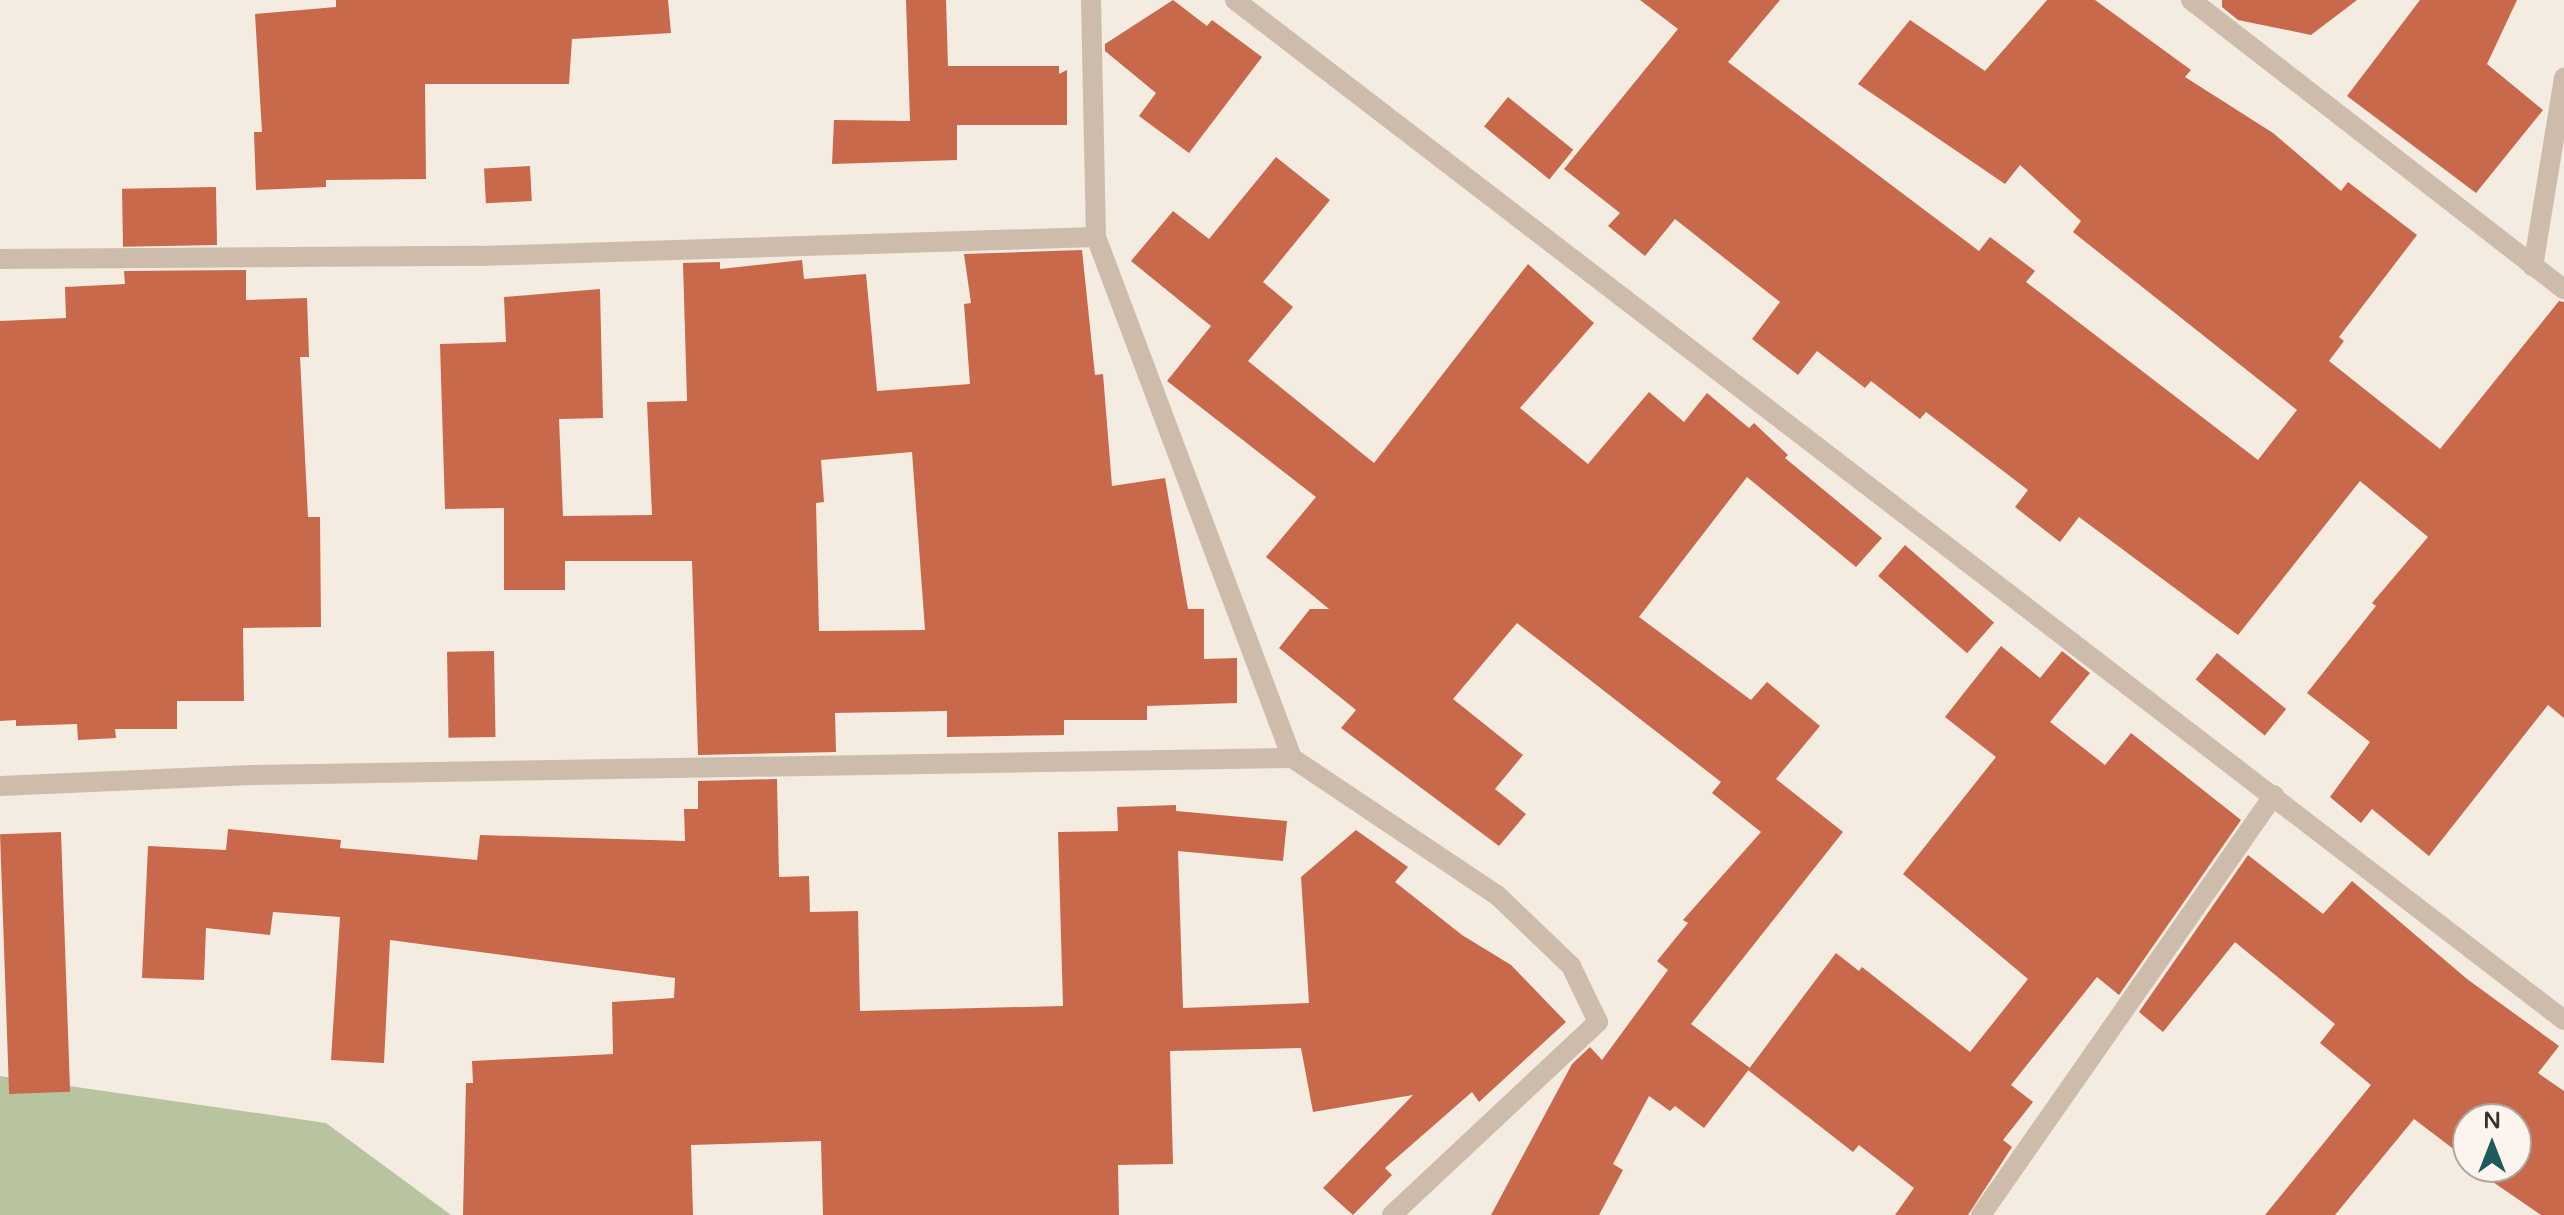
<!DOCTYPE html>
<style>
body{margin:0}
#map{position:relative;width:2564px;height:1215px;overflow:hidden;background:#f4ebe1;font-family:"Varela Round",sans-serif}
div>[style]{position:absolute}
.green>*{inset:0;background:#b8c4a0}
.building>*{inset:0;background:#c8694b;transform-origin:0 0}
.minor>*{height:20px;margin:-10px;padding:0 10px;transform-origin:10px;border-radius:10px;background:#cdbbac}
span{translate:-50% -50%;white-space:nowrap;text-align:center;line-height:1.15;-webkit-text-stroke:8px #fbf5ee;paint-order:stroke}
.north{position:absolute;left:2452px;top:1103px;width:80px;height:80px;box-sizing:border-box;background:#fbf5ee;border:2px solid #aea6a0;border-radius:50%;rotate:0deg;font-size:22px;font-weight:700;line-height:32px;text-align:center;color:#3b302b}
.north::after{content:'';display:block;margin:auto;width:28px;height:36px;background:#1f5a5e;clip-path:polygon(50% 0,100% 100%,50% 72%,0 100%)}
</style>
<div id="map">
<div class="green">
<div style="clip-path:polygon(0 1076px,326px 1123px,451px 1215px,0 1215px)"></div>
</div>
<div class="building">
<div style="clip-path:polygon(336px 0,668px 0,671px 33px,572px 39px,569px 84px,425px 84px,426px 179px,326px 180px,326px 187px,256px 190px,254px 132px,262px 132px,255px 14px,336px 7px)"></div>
<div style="clip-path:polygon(906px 0,946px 0,948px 66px,1059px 66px,1059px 74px,1067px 70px,1067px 125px,957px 125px,957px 160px,832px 164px,834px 120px,910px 121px)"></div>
<div style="clip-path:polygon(1173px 0,1207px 26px,1212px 20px,1262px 57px,1189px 153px,1139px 116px,1156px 93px,1105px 51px,1105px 44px)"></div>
<div style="clip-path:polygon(1640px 0,1780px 0,1728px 62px,1979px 251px,1990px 237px,2035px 271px,2026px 282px,2258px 460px,2297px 410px,2073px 232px,2081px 221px,2020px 165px,2005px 184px,1858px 84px,1910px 20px,1985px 71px,2047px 0,2095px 0,2191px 70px,2185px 77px,2273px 133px,2341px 191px,2348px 182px,2417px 235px,2339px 337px,2344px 341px,2329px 361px,2440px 449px,2559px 301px,2564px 302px,2564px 718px,2548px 705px,2429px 856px,2372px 809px,2361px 823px,2330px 797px,2370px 742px,2307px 693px,2376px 606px,2372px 603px,2428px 537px,2360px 481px,2238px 635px,2079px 517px,2060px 542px,2015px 507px,2028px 490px,1926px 412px,1920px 419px,1871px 381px,1865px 388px,1817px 351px,1798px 375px,1752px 339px,1780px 302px,1675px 219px,1645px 256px,1608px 226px,1620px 213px,1564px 169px,1678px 29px)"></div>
<div style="clip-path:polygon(2222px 0,2357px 0,2311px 35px,2238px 20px,2222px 7px)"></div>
<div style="clip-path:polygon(2420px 0,2517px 0,2487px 64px,2543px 110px,2476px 193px,2347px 96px)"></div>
<div style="left:1508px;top:97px;width:84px;height:38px;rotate:39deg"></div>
<div style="clip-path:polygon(1276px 157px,1330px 200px,1263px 282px,1293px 307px,1248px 361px,1374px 463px,1528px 264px,1594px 323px,1520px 408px,1588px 464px,1649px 392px,1684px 422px,1707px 393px,1749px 428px,1754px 423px,1788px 455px,1785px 458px,1882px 538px,1856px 567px,1747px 477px,1639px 617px,1751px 700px,1767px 682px,1820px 726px,1776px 779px,1843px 832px,1691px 1024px,1750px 1068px,1704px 1128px,1675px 1106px,1670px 1111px,1649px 1096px,1613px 1164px,1623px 1170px,1599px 1215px,1491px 1215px,1572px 1064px,1590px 1047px,1602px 1060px,1668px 970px,1657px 961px,1688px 923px,1683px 920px,1761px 832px,1712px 793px,1721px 782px,1517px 623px,1453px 699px,1523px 755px,1495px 789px,1526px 814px,1499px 846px,1341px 728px,1356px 710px,1279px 648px,1310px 609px,1329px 609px,1266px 557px,1316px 497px,1167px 381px,1211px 326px,1131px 261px,1173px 211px,1209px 239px)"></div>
<div style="left:530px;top:166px;width:35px;height:46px;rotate:87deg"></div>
<div style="left:216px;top:187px;width:58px;height:94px;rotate:89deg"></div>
<div style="clip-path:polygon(evenodd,1082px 250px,1095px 375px,1103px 374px,1112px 486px,1165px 478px,1188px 609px,1204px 609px,1204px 659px,1237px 658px,1237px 703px,1147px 706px,1147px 720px,1064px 720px,1064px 735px,947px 737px,947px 711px,835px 713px,836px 752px,698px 755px,692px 561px,565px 561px,565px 590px,504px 590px,504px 508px,445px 509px,440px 344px,506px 342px,504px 297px,600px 289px,603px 418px,559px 419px,563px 516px,652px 515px,647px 402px,687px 401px,683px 263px,720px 262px,720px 269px,802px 260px,804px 279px,866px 274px,877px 391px,970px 384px,964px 304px,971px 303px,964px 254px,1082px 250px,912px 452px,925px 630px,819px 631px,816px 503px,824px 502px,821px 460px,912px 452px)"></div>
<div style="clip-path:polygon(246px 270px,246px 300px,307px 298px,309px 357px,300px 357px,308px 517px,320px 517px,321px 627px,243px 628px,244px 701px,177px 701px,177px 729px,115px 729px,116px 738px,78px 740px,77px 724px,16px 726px,16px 720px,0 721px,0 321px,66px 318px,65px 287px,125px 284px,124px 271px)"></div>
<div style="left:1905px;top:545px;width:118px;height:41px;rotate:41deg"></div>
<div style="clip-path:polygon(2001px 646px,2040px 678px,2062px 651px,2090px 673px,2050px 722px,2105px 765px,2131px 733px,2241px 820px,2119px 995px,2097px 977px,2011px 1085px,2033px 1102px,2003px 1140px,2012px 1147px,1968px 1215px,1895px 1215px,1914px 1188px,1859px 1145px,1853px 1152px,1748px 1070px,1836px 953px,1859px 971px,1862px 967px,1970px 1052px,2028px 979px,1903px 874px,1996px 757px,1945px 717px)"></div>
<div style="left:494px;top:651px;width:86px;height:47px;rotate:89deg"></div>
<div style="left:2217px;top:653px;width:89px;height:34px;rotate:39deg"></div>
<div style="clip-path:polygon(777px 779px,779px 877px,809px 876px,810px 912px,858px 911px,860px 1011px,1063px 1006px,1058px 832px,1118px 831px,1117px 807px,1176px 805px,1176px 811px,1287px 821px,1283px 861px,1178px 851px,1183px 1008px,1309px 1003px,1301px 877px,1356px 830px,1408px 867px,1395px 882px,1462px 935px,1511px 965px,1566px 1022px,1479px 1102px,1472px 1092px,1385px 1168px,1392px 1175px,1353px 1215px,1323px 1188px,1413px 1095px,1313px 1112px,1301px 1048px,1170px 1051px,1173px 1164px,1118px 1165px,1119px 1215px,823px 1215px,821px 1141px,691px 1145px,693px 1215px,463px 1215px,466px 1083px,473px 1083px,472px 1061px,613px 1054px,612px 1002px,674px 998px,675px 978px,390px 940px,384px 1063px,331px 1060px,340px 917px,273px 912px,270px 935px,206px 928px,204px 980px,142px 978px,148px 846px,226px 850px,228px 829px,341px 840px,340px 848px,477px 860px,480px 835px,685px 841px,684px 809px,698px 809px,698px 781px)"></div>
<div style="left:61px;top:832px;width:260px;height:61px;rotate:88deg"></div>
<div style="clip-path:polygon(2248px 855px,2323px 914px,2352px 881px,2467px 979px,2559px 1046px,2538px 1073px,2564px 1091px,2564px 1215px,2541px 1215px,2474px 1169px,2516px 1167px,2516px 1119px,2468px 1119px,2468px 1160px,2414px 1119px,2335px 1215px,2265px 1215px,2371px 1085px,2320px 1043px,2335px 1024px,2235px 942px,2163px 1032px,2139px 1012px)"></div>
</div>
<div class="minor">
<div style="left:1091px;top:0;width:237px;rotate:88.8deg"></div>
<div style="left:1096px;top:237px;width:557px;rotate:69.38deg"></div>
<div style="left:1235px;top:0;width:1675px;rotate:37.51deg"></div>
<div style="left:2191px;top:0;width:472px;rotate:37.8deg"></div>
<div style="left:0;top:259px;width:480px;rotate:-0.4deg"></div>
<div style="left:480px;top:256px;width:616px;rotate:-1.77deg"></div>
<div style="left:2533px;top:267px;width:192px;rotate:-80.7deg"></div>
<div style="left:0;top:786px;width:252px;rotate:-2.5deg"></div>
<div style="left:252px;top:775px;width:1040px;rotate:-0.94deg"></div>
<div style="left:1292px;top:758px;width:247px;rotate:33.8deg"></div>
<div style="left:1497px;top:895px;width:103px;rotate:43.8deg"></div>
<div style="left:1571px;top:966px;width:62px;rotate:64.3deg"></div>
<div style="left:1598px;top:1022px;width:282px;rotate:136.9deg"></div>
<div style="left:1981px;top:1215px;width:512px;rotate:-55.1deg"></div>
</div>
<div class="north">N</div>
</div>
